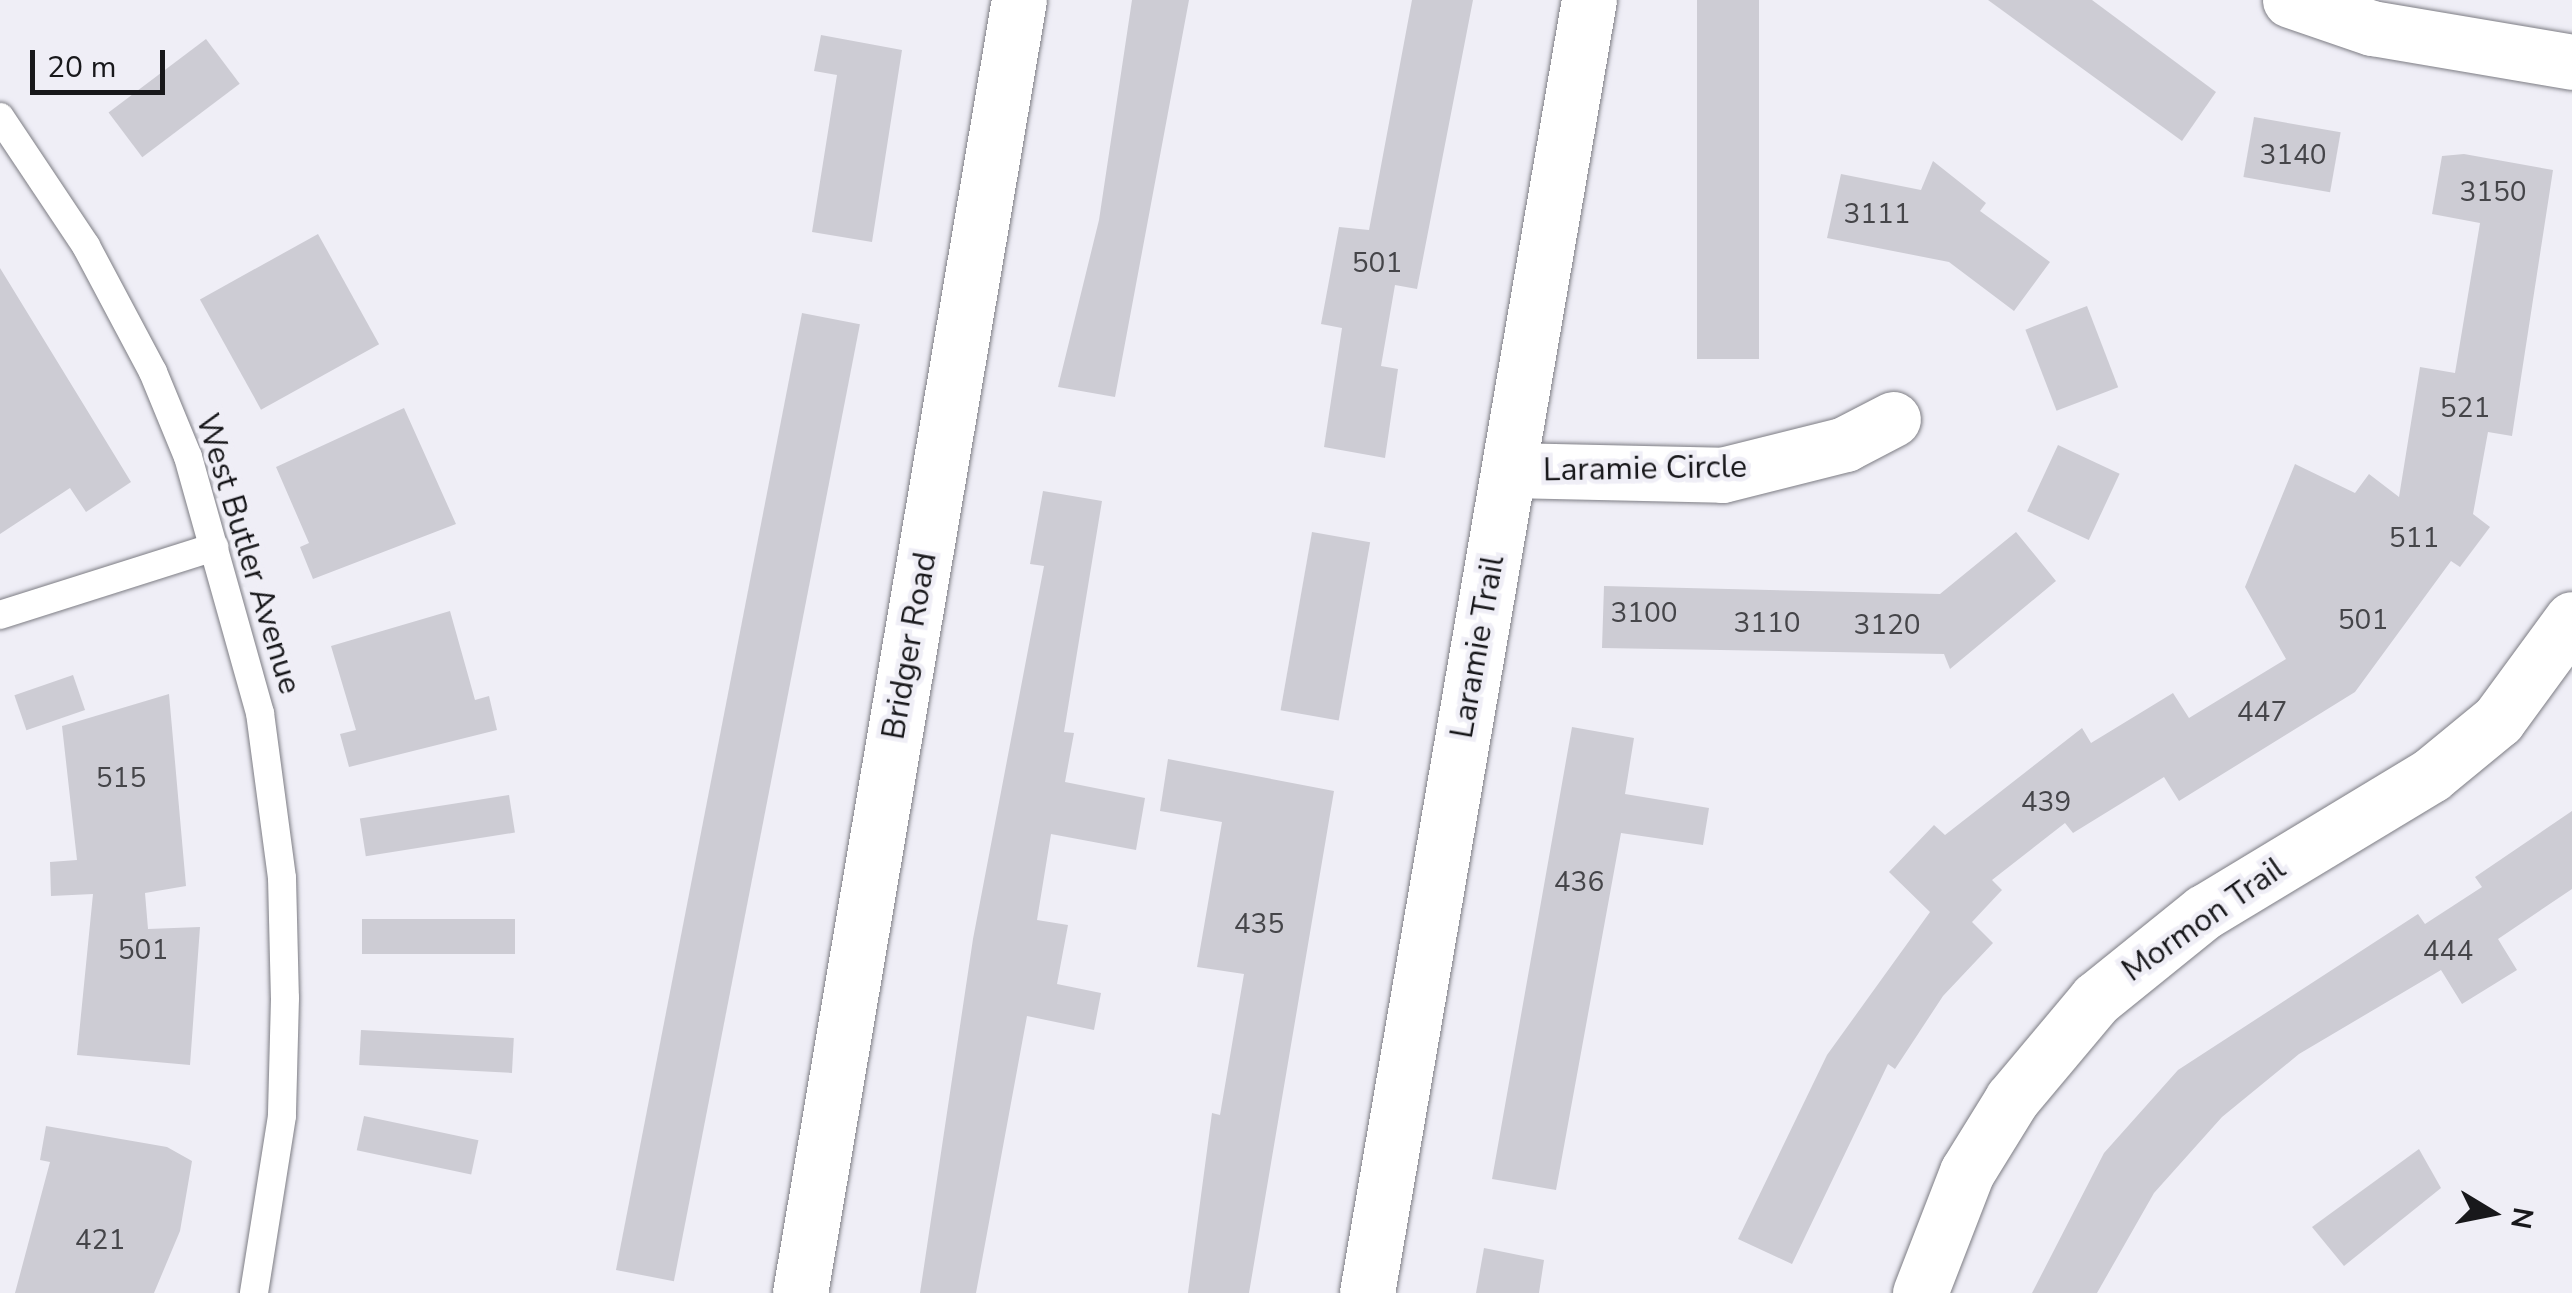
<!DOCTYPE html>
<style>
body{margin:0}
#map{position:relative;width:2572px;height:1293px;overflow:hidden;background:#efeef6;font-family:"Nunito Sans",sans-serif}
div>[style]{position:absolute}
.building>*{inset:0;background:#cdccd4;transform-origin:0 0}
.roads{filter:drop-shadow(0 0 2px #7d7d84) drop-shadow(0 0 2px #7d7d84)}
.service>*{height:28px;margin:-14px;padding:0 14px;transform-origin:14px;border-radius:14px;background:#fff}
.minor>*{height:55px;margin:-27.5px;padding:0 27.5px;transform-origin:27.5px;border-radius:27.5px;background:#fff}
span{translate:-50% -50%;white-space:nowrap;text-align:center;line-height:1.15;-webkit-text-stroke:9px #efeef6;paint-order:stroke}
.number-label{font-size:28px;color:#454549}
.number-label span{-webkit-text-stroke-width:0}
.street-label{font-size:32px;color:#18181b}
.north{position:absolute;left:2442px;top:1163px;width:100px;height:100px;-webkit-text-stroke:8px #efeef6;paint-order:stroke;rotate:100deg;font-size:28px;font-weight:700;line-height:40px;text-align:center;color:#18181b}
.north::after{content:'';display:block;margin:auto;width:35px;height:45px;background:#18181b;clip-path:polygon(50% 0,100% 100%,50% 72%,0 100%)}
.scale{position:absolute;left:30px;top:50px;width:135px;height:45px;box-sizing:border-box;border:5px solid #18181b;border-top:0;padding-left:12px;font-size:30px;line-height:35px;white-space:nowrap;color:#18181b;-webkit-text-stroke:8px #efeef6;paint-order:stroke}
</style>
<div id="map">
<div class="building">
<div style="clip-path:polygon(1132px 0,1189px 0,1115px 397px,1058px 387px,1099px 220px)"></div>
<div style="clip-path:polygon(1412px 0,1473px 0,1417px 289px,1395px 285px,1381px 366px,1398px 369px,1385px 458px,1324px 447px,1342px 328px,1321px 324px,1339px 227px,1369px 230px)"></div>
<div style="left:1697px;top:0;width:62px;height:359px"></div>
<div style="clip-path:polygon(1988px 0,2092px 0,2216px 92px,2182px 141px)"></div>
<div style="clip-path:polygon(821px 35px,902px 50px,872px 242px,812px 232px,837px 75px,814px 71px)"></div>
<div style="left:206px;top:39px;width:56px;height:122px;rotate:53deg"></div>
<div style="left:2254px;top:117px;width:88px;height:61px;rotate:10deg"></div>
<div style="clip-path:polygon(2464px 154px,2553px 170px,2512px 436px,2488px 432px,2473px 514px,2490px 527px,2460px 567px,2451px 561px,2355px 692px,2179px 801px,2164px 777px,2073px 833px,2065px 823px,1992px 880px,2002px 890px,1972px 922px,1993px 943px,1943px 996px,1895px 1069px,1888px 1064px,1792px 1264px,1738px 1239px,1827px 1055px,1930px 912px,1889px 872px,1934px 825px,1945px 835px,2082px 728px,2091px 743px,2173px 693px,2189px 718px,2286px 659px,2245px 587px,2295px 464px,2355px 493px,2369px 474px,2399px 497px,2420px 367px,2455px 373px,2480px 223px,2432px 214px,2442px 156px)"></div>
<div style="clip-path:polygon(1933px 161px,1986px 203px,1980px 211px,2050px 262px,2014px 311px,1949px 262px,1827px 238px,1841px 174px,1921px 190px)"></div>
<div style="left:318px;top:234px;width:126px;height:135px;rotate:61deg"></div>
<div style="clip-path:polygon(0 268px,131px 482px,86px 512px,70px 488px,0 534px)"></div>
<div style="left:2087px;top:306px;width:87px;height:66px;rotate:69deg"></div>
<div style="left:802px;top:313px;width:59px;height:975px;rotate:11deg"></div>
<div style="clip-path:polygon(404px 408px,456px 524px,313px 579px,300px 547px,309px 543px,276px 467px)"></div>
<div style="left:2058px;top:445px;width:68px;height:73px;rotate:25deg"></div>
<div style="clip-path:polygon(1043px 491px,1102px 501px,1064px 732px,1074px 733px,1065px 782px,1145px 798px,1136px 850px,1051px 834px,1037px 920px,1068px 925px,1057px 984px,1101px 993px,1094px 1030px,1027px 1016px,976px 1293px,920px 1293px,973px 939px,1044px 566px,1030px 564px)"></div>
<div style="left:1312px;top:532px;width:59px;height:181px;rotate:10deg"></div>
<div style="clip-path:polygon(2016px 532px,2056px 581px,1950px 669px,1944px 654px,1602px 648px,1604px 586px,1940px 594px)"></div>
<div style="clip-path:polygon(450px 611px,475px 700px,489px 696px,497px 730px,349px 767px,340px 734px,356px 730px,331px 646px)"></div>
<div style="left:73px;top:675px;width:37px;height:62px;rotate:71deg"></div>
<div style="clip-path:polygon(169px 694px,186px 886px,145px 893px,148px 929px,200px 927px,190px 1065px,77px 1055px,93px 894px,51px 896px,50px 862px,77px 860px,62px 726px)"></div>
<div style="clip-path:polygon(1572px 727px,1634px 738px,1625px 794px,1709px 808px,1703px 845px,1621px 833px,1556px 1190px,1492px 1179px)"></div>
<div style="clip-path:polygon(1168px 759px,1334px 791px,1249px 1293px,1188px 1293px,1212px 1113px,1220px 1115px,1244px 974px,1197px 967px,1222px 822px,1160px 811px)"></div>
<div style="left:509px;top:795px;width:38px;height:151px;rotate:81deg"></div>
<div style="clip-path:polygon(2572px 811px,2572px 889px,2498px 939px,2517px 970px,2462px 1004px,2441px 970px,2299px 1054px,2222px 1117px,2154px 1193px,2097px 1293px,2032px 1293px,2104px 1153px,2178px 1070px,2418px 914px,2425px 924px,2482px 887px,2475px 877px)"></div>
<div style="left:515px;top:919px;width:35px;height:153px;rotate:90deg"></div>
<div style="left:361px;top:1030px;width:153px;height:35px;rotate:3deg"></div>
<div style="left:364px;top:1116px;width:117px;height:35px;rotate:12deg"></div>
<div style="clip-path:polygon(46px 1126px,167px 1147px,192px 1161px,180px 1231px,154px 1293px,15px 1293px,50px 1162px,40px 1160px)"></div>
<div style="clip-path:polygon(2419px 1149px,2441px 1188px,2344px 1266px,2312px 1227px)"></div>
<div style="clip-path:polygon(1484px 1248px,1544px 1260px,1539px 1293px,1476px 1293px)"></div>
</div>
<div class="roads">
<div class="service">
<div style="left:0;top:117px;width:155px;rotate:56.3deg"></div>
<div style="left:86px;top:246px;width:143px;rotate:62deg"></div>
<div style="left:153px;top:372px;width:92px;rotate:67.6deg"></div>
<div style="left:188px;top:457px;width:266px;rotate:74.3deg"></div>
<div style="left:260px;top:713px;width:166px;rotate:82.4deg"></div>
<div style="left:282px;top:878px;width:120px;rotate:88.6deg"></div>
<div style="left:285px;top:998px;width:118px;rotate:91.5deg"></div>
<div style="left:282px;top:1116px;width:179px;rotate:99deg"></div>
<div style="left:0;top:615px;width:225px;rotate:-17.6deg"></div>
</div>
<div class="minor">
<div style="left:2290px;top:0;width:87px;rotate:18.9deg"></div>
<div style="left:2372px;top:28px;width:203px;rotate:9.6deg"></div>
<div style="left:1509px;top:470px;width:213px;rotate:1.3deg"></div>
<div style="left:1722px;top:475px;width:127px;rotate:-14.1deg"></div>
<div style="left:1845px;top:444px;width:54px;rotate:-27.5deg"></div>
<div style="left:800px;top:1293px;width:1311px;rotate:-80.39deg"></div>
<div style="left:1367px;top:1293px;width:1312px;rotate:-80.26deg"></div>
<div style="left:1920px;top:1293px;width:130px;rotate:-68.8deg"></div>
<div style="left:1967px;top:1172px;width:86px;rotate:-58.3deg"></div>
<div style="left:2012px;top:1099px;width:131px;rotate:-50deg"></div>
<div style="left:2096px;top:999px;width:139px;rotate:-38.9deg"></div>
<div style="left:2204px;top:912px;width:265px;rotate:-31.1deg"></div>
<div style="left:2431px;top:775px;width:87px;rotate:-39.4deg"></div>
<div style="left:2498px;top:720px;width:125px;rotate:-53.8deg"></div>
</div>
</div>
<div class="number-label">
<span style="left:2293px;top:155px">3140</span>
<span style="left:2493px;top:192px">3150</span>
<span style="left:1877px;top:214px">3111</span>
<span style="left:1377px;top:263px">501</span>
<span style="left:2465px;top:408px">521</span>
<span style="left:2414px;top:538px">511</span>
<span style="left:1644px;top:613px">3100</span>
<span style="left:2363px;top:620px">501</span>
<span style="left:1767px;top:623px">3110</span>
<span style="left:1887px;top:625px">3120</span>
<span style="left:2262px;top:712px">447</span>
<span style="left:121px;top:778px">515</span>
<span style="left:2046px;top:802px">439</span>
<span style="left:1579px;top:882px">436</span>
<span style="left:1259px;top:924px">435</span>
<span style="left:143px;top:950px">501</span>
<span style="left:2448px;top:951px">444</span>
<span style="left:100px;top:1240px">421</span>
</div>
<div class="street-label">
<span style="left:1645px;top:469px;rotate:-1deg">Laramie Circle</span>
<span style="left:248px;top:554px;rotate:73deg">West Butler Avenue</span>
<span style="left:910px;top:646px;rotate:-80deg">Bridger Road</span>
<span style="left:1478px;top:647px;rotate:-80deg">Laramie Trail</span>
<span style="left:2204px;top:920px;rotate:-35deg">Mormon Trail</span>
</div>
<div class="north">N</div>
<div class="scale">20 m</div>
</div>
